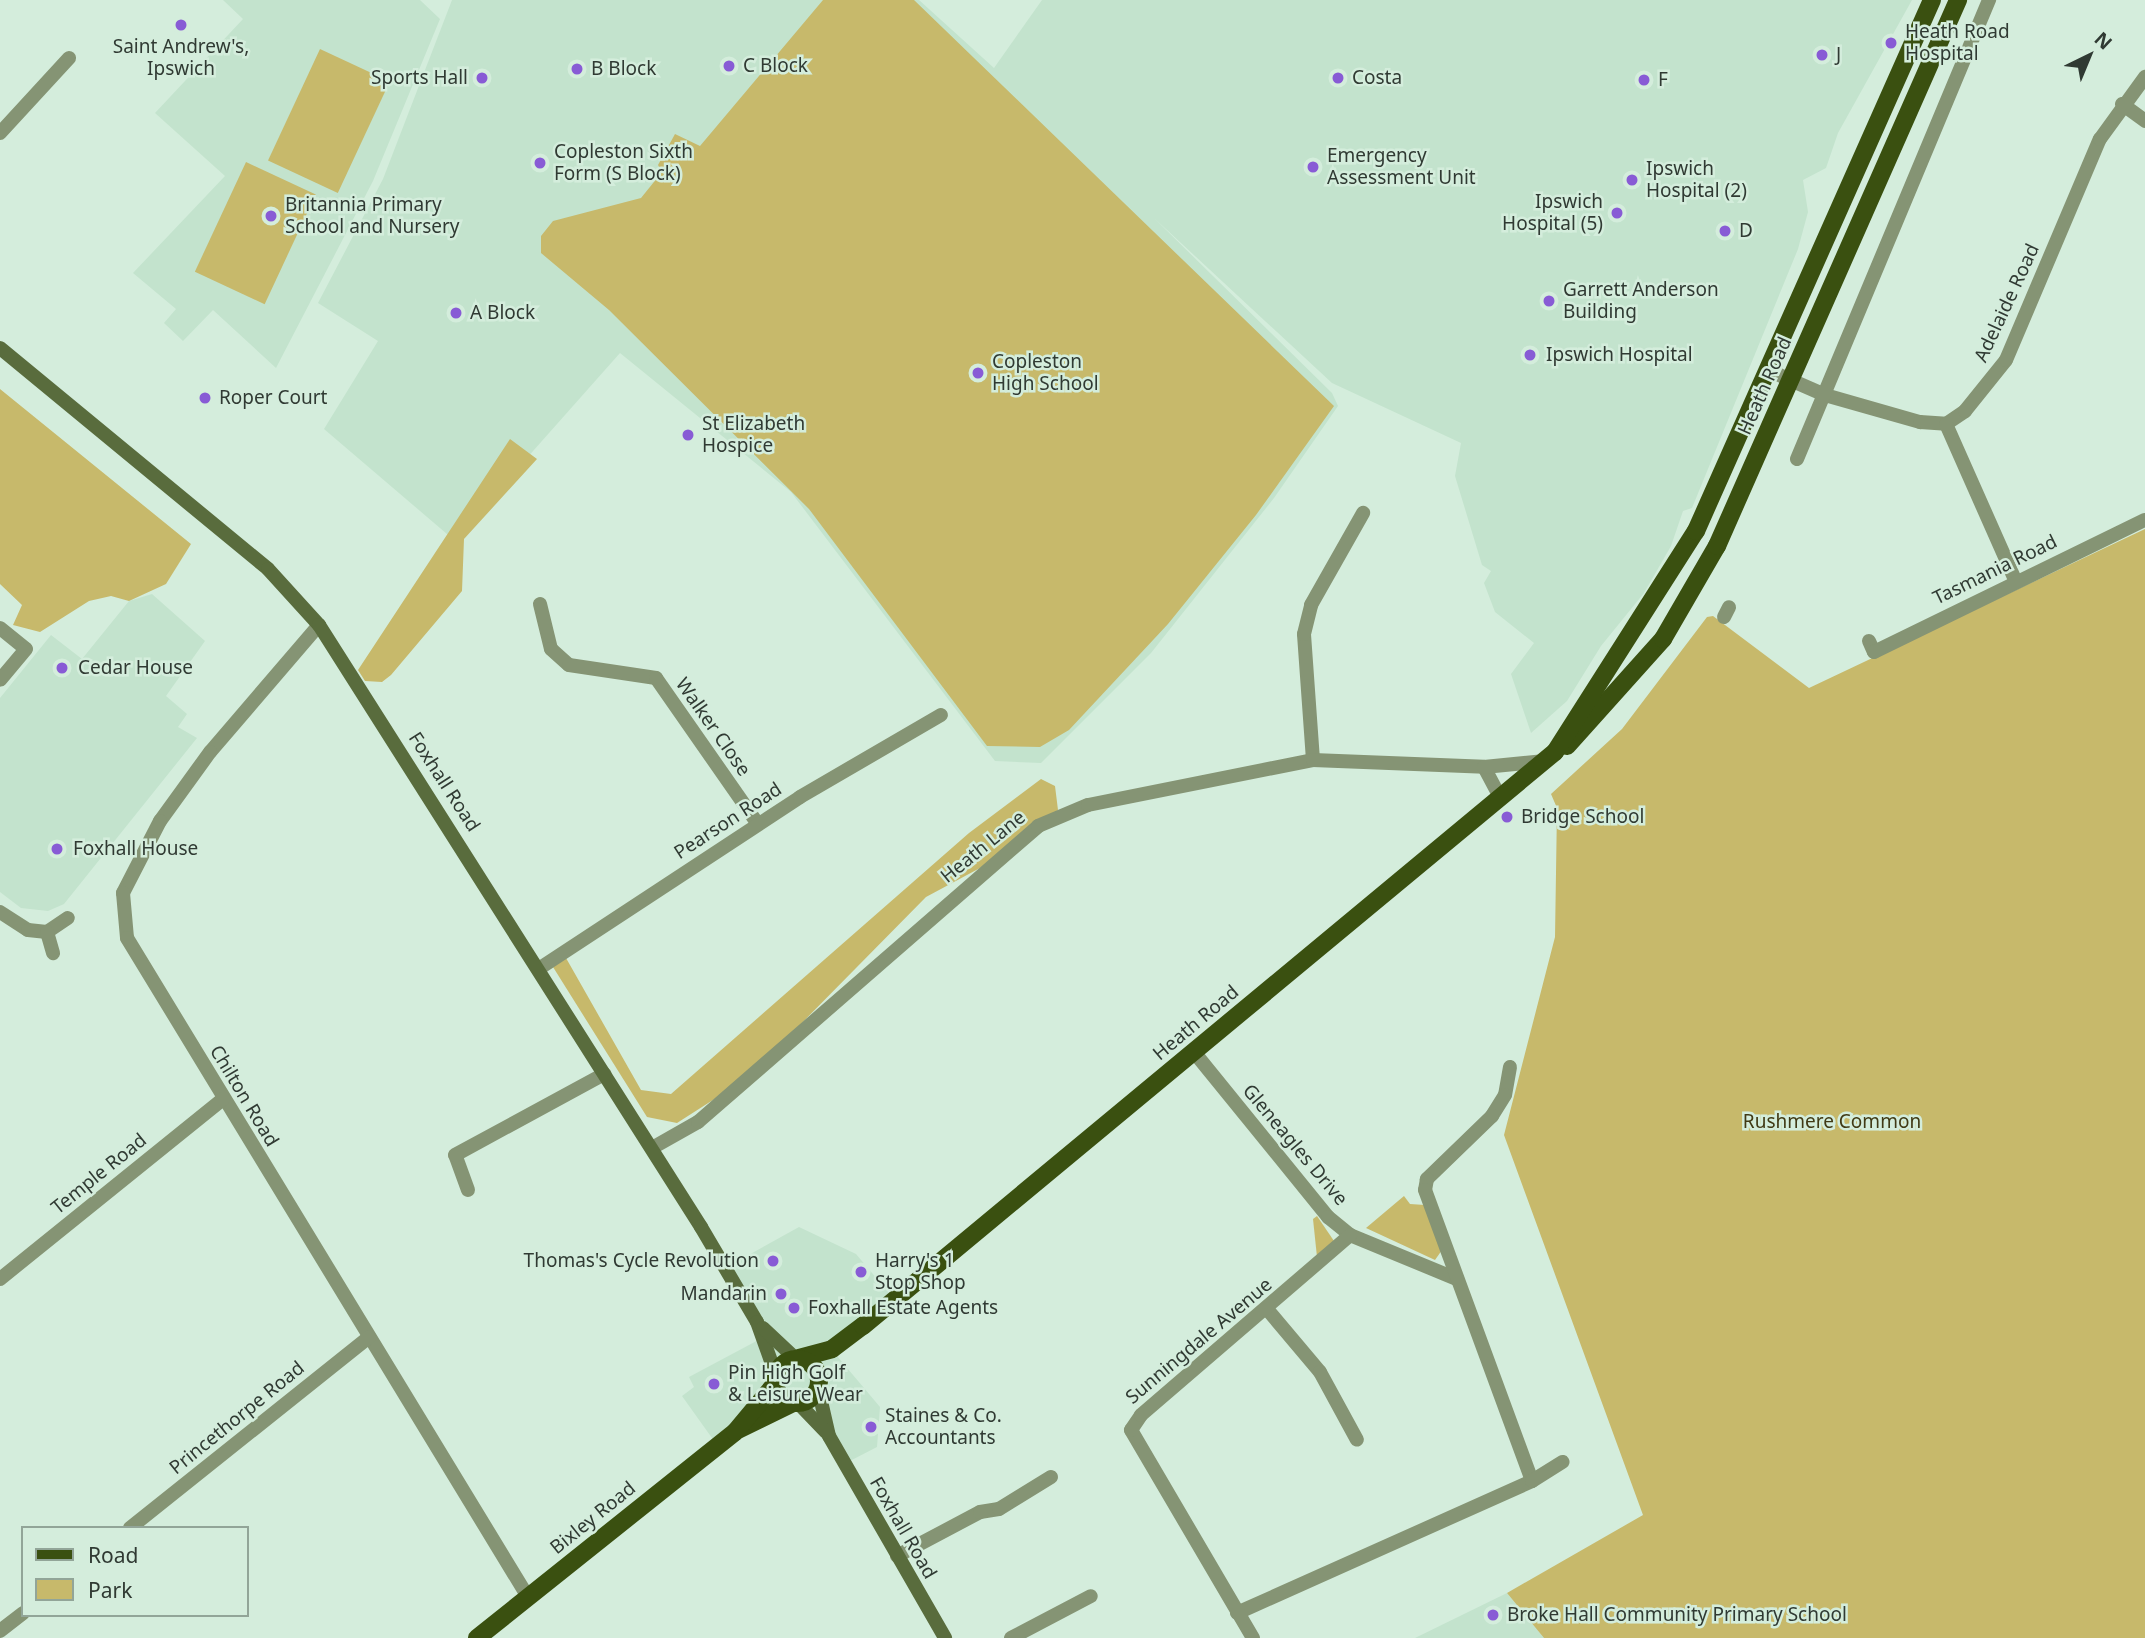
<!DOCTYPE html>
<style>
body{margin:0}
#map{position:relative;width:2145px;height:1638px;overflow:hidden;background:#d4eddc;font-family:"Noto Sans",sans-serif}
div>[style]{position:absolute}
.built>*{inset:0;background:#c3e3cd}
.green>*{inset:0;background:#c7b96b;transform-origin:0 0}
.street>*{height:14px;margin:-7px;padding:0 7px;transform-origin:7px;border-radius:7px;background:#859474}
.secondary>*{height:14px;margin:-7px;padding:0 7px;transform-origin:7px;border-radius:7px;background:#596c3d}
.primary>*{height:18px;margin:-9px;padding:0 9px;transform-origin:9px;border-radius:9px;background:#3a5010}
.primary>.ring{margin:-9px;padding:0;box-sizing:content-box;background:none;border:18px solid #3a5010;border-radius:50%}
.dots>*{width:19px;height:19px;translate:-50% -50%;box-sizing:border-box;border:4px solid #d4eddc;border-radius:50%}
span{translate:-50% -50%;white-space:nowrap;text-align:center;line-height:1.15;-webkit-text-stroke:5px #d4eddc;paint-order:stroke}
.poi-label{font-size:19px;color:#303a33}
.left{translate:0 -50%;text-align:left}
.right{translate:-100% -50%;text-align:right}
.street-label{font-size:19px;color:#303a33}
.park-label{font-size:19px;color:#413a15}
.legend{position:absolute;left:21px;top:1526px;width:228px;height:91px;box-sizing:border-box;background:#d4eddc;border:2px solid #92a598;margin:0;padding:9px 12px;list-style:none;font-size:21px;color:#303a33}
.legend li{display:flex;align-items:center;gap:14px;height:35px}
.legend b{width:35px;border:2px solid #92a598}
.north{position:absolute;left:2054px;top:21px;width:70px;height:70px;-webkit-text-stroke:5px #d4eddc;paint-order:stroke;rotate:43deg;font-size:19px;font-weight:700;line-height:28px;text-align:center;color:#303a33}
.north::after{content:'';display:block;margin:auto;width:24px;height:32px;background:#303a33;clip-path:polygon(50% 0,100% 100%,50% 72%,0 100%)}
</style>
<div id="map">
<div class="built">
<div style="clip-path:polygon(223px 0,420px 0,440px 19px,373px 181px,276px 368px,213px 310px,183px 341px,164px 323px,176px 309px,133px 273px,225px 176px,155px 113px,243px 19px)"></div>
<div style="clip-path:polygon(452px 0,919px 0,994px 68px,1042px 0,1912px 0,1838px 133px,1826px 168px,1803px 180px,1808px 212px,1798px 249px,1692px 508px,1683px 511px,1671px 546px,1644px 593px,1601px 646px,1567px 701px,1531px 733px,1511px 674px,1534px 643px,1495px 612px,1484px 583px,1491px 571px,1482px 565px,1455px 476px,1461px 443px,1332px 383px,1154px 218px,1332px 393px,1338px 406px,1274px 498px,1151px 653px,1041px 763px,995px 761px,791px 492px,620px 353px,454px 540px,324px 429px,378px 341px,318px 303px,383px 179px)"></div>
<div style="clip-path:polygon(152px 594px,205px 641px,166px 696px,187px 714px,178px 727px,197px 738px,64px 904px,48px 911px,21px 908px,0 892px,0 698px,51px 635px,82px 659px,129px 601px)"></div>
<div style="clip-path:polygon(799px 1227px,856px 1254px,894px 1299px,837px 1356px,880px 1407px,877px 1447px,844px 1464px,810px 1401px,717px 1445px,682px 1396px,694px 1387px,689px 1377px,766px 1336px,725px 1268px)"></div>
<div style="clip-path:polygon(1507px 1593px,1544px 1638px,1415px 1638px)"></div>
</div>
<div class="green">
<div style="clip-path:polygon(823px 0,914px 0,1334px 406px,1256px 515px,1168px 624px,1069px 730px,1040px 747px,987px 746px,809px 509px,609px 310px,541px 253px,541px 236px,553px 221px,641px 198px,662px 172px,658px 165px,675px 134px,700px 146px)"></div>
<div style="left:320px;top:49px;width:77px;height:123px;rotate:25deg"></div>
<div style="left:246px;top:162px;width:77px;height:121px;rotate:25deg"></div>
<div style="clip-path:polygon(0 389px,191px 544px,166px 584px,129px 601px,111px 596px,89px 601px,40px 632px,13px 625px,22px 605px,0 584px)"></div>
<div style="clip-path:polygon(510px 439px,537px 459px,464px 539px,462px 591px,391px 675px,382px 682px,365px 681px,358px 670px)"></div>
<div style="clip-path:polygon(2145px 529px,2145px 1638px,1544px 1638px,1507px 1593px,1643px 1515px,1504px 1135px,1555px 937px,1557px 808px,1551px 794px,1622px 729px,1707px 617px,1713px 616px,1809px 688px)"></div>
<div style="clip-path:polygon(1041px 779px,1055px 786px,1058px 810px,980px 868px,926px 897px,788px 1037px,727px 1091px,677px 1123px,647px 1117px,553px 967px,566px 958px,641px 1090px,671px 1094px,969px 833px)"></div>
<div style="clip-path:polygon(1404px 1196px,1410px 1204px,1425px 1205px,1442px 1250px,1435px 1260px,1366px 1228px)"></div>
<div style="clip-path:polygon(1317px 1216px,1334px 1241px,1317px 1257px,1313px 1219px)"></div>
</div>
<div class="street">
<div style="left:2122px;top:104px;width:29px;rotate:36deg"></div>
<div style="left:0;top:133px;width:102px;rotate:-47.4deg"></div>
<div style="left:1770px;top:371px;width:60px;rotate:23.6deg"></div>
<div style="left:1825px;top:395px;width:99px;rotate:15.9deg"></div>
<div style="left:1920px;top:422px;width:26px;rotate:4deg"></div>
<div style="left:1946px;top:424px;width:23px;rotate:-34deg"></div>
<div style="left:1965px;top:411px;width:65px;rotate:-51.2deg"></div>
<div style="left:2006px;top:360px;width:240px;rotate:-67deg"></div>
<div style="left:2100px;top:139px;width:77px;rotate:-54deg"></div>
<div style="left:1946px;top:424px;width:171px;rotate:66.1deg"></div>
<div style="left:1797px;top:459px;width:498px;rotate:-67.3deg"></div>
<div style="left:540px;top:604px;width:46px;rotate:76.3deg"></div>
<div style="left:551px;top:649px;width:24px;rotate:42deg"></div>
<div style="left:569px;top:665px;width:88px;rotate:8.5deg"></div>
<div style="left:656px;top:678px;width:178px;rotate:55.1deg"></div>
<div style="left:1724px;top:617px;width:11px;rotate:-63deg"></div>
<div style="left:319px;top:625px;width:167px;rotate:130.6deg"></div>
<div style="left:210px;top:752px;width:85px;rotate:125.9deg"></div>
<div style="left:160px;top:821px;width:81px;rotate:117.2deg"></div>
<div style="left:123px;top:893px;width:45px;rotate:84.9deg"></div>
<div style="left:127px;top:938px;width:771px;rotate:58.68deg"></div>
<div style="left:0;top:628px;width:33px;rotate:39deg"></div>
<div style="left:26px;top:649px;width:40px;rotate:130deg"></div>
<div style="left:1869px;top:641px;width:12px;rotate:66deg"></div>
<div style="left:1874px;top:652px;width:301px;rotate:-26deg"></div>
<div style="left:1313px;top:760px;width:126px;rotate:-94.1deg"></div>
<div style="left:1304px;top:634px;width:30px;rotate:-76deg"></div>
<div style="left:1311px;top:605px;width:106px;rotate:-60.5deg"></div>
<div style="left:1484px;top:767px;width:36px;rotate:62deg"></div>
<div style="left:0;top:912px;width:33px;rotate:33deg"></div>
<div style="left:28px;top:930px;width:19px;rotate:6deg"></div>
<div style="left:47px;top:932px;width:25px;rotate:-34deg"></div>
<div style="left:47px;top:932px;width:22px;rotate:74deg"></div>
<div style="left:540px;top:968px;width:311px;rotate:-33.3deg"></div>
<div style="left:800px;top:797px;width:163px;rotate:-30.2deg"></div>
<div style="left:1194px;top:1052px;width:213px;rotate:50.9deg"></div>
<div style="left:1328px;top:1217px;width:28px;rotate:39deg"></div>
<div style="left:1350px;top:1235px;width:116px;rotate:22.4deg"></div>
<div style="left:1510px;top:1067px;width:28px;rotate:100deg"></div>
<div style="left:1505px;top:1095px;width:25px;rotate:122deg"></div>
<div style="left:1492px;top:1116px;width:91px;rotate:135.9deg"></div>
<div style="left:1427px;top:1179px;width:11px;rotate:100deg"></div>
<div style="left:1425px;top:1190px;width:310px;rotate:69.8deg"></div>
<div style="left:652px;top:1148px;width:53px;rotate:-29.5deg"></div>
<div style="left:698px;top:1122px;width:451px;rotate:-41deg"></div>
<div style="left:1038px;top:826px;width:54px;rotate:-22.8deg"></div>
<div style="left:1088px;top:805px;width:229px;rotate:-11.3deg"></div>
<div style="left:1313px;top:760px;width:171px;rotate:2.3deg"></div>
<div style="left:1484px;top:767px;width:61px;rotate:-5.6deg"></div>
<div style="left:468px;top:1190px;width:37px;rotate:-110deg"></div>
<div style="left:455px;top:1155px;width:170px;rotate:-28.5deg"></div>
<div style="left:0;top:1279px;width:287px;rotate:-38.9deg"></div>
<div style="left:1267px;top:1309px;width:82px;rotate:49.9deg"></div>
<div style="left:1320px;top:1372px;width:77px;rotate:61.4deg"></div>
<div style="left:130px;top:1528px;width:306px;rotate:-38.6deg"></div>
<div style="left:897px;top:1556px;width:94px;rotate:-27.9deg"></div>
<div style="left:980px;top:1512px;width:19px;rotate:-9deg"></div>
<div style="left:999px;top:1509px;width:61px;rotate:-31.6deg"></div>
<div style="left:1237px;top:1613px;width:323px;rotate:-24.1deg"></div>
<div style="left:1532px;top:1481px;width:36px;rotate:-32deg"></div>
<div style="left:0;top:1631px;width:29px;rotate:-38deg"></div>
<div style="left:1011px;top:1638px;width:90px;rotate:-27.7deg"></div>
<div style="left:1253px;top:1638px;width:241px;rotate:-120.4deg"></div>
<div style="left:1131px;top:1430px;width:18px;rotate:-56deg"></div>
<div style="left:1141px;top:1415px;width:276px;rotate:-40.7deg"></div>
</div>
<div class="secondary">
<div style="left:0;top:348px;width:347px;rotate:39.5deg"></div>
<div style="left:268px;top:569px;width:76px;rotate:47.7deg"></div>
<div style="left:319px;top:625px;width:713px;rotate:57.6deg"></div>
<div style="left:701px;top:1227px;width:110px;rotate:59.5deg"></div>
<div style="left:757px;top:1322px;width:56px;rotate:70.3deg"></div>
<div style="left:763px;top:1328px;width:45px;rotate:43.2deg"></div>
<div style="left:818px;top:1388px;width:49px;rotate:77.1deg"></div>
<div style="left:829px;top:1436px;width:233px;rotate:60.1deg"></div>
<div style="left:799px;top:1404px;width:39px;rotate:46deg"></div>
</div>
<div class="primary">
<div style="left:1567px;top:746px;width:144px;rotate:-48.1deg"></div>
<div style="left:1663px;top:639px;width:108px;rotate:-59.9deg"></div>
<div style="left:1717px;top:546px;width:597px;rotate:-66.18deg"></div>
<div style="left:799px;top:1358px;width:34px;rotate:-15deg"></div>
<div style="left:832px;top:1349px;width:39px;rotate:-37deg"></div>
<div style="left:863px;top:1326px;width:899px;rotate:-39.68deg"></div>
<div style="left:1555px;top:752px;width:262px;rotate:-57.5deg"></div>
<div style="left:1696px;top:531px;width:581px;rotate:-66.04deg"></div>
<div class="ring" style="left:775px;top:1359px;width:26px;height:26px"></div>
<div style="left:738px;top:1430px;width:61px;rotate:-26.1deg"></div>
<div style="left:477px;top:1638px;width:330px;rotate:-38.6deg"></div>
<div style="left:735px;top:1432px;width:62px;rotate:-50.2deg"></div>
</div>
<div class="dots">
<div style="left:181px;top:25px;background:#885bd5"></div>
<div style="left:1891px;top:43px;background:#885bd5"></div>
<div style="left:1822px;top:55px;background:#885bd5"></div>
<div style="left:729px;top:66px;background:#885bd5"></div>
<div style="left:577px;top:69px;background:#885bd5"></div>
<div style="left:482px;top:78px;background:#885bd5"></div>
<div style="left:1338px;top:78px;background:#885bd5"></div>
<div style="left:1644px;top:80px;background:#885bd5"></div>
<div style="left:540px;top:163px;background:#885bd5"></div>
<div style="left:1313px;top:167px;background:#885bd5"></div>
<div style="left:1632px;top:180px;background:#885bd5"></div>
<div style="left:1617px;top:213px;background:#885bd5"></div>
<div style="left:271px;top:216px;background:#885bd5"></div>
<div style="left:1725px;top:231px;background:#885bd5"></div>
<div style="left:1549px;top:301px;background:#885bd5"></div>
<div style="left:456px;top:313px;background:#885bd5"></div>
<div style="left:1530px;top:355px;background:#885bd5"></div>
<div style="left:978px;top:373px;background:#885bd5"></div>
<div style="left:205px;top:398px;background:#885bd5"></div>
<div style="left:688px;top:435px;background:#885bd5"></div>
<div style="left:62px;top:668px;background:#885bd5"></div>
<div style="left:1507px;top:817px;background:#885bd5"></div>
<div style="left:57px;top:849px;background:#885bd5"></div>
<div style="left:773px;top:1261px;background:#885bd5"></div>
<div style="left:861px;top:1272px;background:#885bd5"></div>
<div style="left:781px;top:1294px;background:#885bd5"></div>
<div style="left:794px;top:1308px;background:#885bd5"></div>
<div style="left:714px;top:1384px;background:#885bd5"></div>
<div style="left:871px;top:1427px;background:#885bd5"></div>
<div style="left:1493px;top:1615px;background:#885bd5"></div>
</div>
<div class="poi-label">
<span class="left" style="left:1905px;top:43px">Heath Road<br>Hospital</span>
<span style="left:181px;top:58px">Saint Andrew's,<br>Ipswich</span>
<span class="left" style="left:1836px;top:55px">J</span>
<span class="left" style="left:743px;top:66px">C Block</span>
<span class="left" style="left:591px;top:69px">B Block</span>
<span class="right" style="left:468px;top:78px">Sports Hall</span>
<span class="left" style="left:1352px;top:78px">Costa</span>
<span class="left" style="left:1658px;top:80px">F</span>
<span class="left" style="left:554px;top:163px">Copleston Sixth<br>Form (S Block)</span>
<span class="left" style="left:1327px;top:167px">Emergency<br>Assessment Unit</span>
<span class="left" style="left:1646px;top:180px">Ipswich<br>Hospital (2)</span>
<span class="right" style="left:1603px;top:213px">Ipswich<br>Hospital (5)</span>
<span class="left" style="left:285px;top:216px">Britannia Primary<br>School and Nursery</span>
<span class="left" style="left:1739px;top:231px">D</span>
<span class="left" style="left:1563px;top:301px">Garrett Anderson<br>Building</span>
<span class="left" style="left:470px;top:313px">A Block</span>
<span class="left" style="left:1546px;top:355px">Ipswich Hospital</span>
<span class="left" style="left:992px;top:373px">Copleston<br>High School</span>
<span class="left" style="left:219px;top:398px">Roper Court</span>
<span class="left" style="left:702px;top:435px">St Elizabeth<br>Hospice</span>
<span class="left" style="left:78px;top:668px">Cedar House</span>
<span class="left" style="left:1521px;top:817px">Bridge School</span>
<span class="left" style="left:73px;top:849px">Foxhall House</span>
<span class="right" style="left:759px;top:1261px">Thomas's Cycle Revolution</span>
<span class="left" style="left:875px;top:1272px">Harry's 1<br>Stop Shop</span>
<span class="right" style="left:767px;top:1294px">Mandarin</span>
<span class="left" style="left:808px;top:1308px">Foxhall Estate Agents</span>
<span class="left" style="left:728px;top:1384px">Pin High Golf<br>&amp; Leisure Wear</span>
<span class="left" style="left:885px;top:1427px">Staines &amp; Co.<br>Accountants</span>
<span class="left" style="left:1507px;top:1615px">Broke Hall Community Primary School</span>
</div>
<div class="street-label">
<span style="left:2007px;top:303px;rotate:-65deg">Adelaide Road</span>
<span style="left:1765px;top:386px;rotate:-66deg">Heath Road</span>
<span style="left:1995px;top:570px;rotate:-26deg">Tasmania Road</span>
<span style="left:713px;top:727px;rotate:55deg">Walker Close</span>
<span style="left:444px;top:782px;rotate:57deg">Foxhall Road</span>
<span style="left:728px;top:821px;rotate:-33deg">Pearson Road</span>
<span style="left:983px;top:847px;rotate:-39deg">Heath Lane</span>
<span style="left:1196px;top:1023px;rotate:-40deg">Heath Road</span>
<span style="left:244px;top:1096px;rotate:59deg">Chilton Road</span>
<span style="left:1295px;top:1145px;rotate:50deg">Gleneagles Drive</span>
<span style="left:99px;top:1174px;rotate:-39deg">Temple Road</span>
<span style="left:1199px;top:1341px;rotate:-40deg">Sunningdale Avenue</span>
<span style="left:237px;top:1418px;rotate:-39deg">Princethorpe Road</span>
<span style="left:593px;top:1518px;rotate:-39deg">Bixley Road</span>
<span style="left:903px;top:1528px;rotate:60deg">Foxhall Road</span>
</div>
<div class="park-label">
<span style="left:1832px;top:1122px">Rushmere Common</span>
</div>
<ul class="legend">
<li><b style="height:9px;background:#3a5010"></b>Road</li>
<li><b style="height:19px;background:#c7b96b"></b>Park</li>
</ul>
<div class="north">N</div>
</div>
